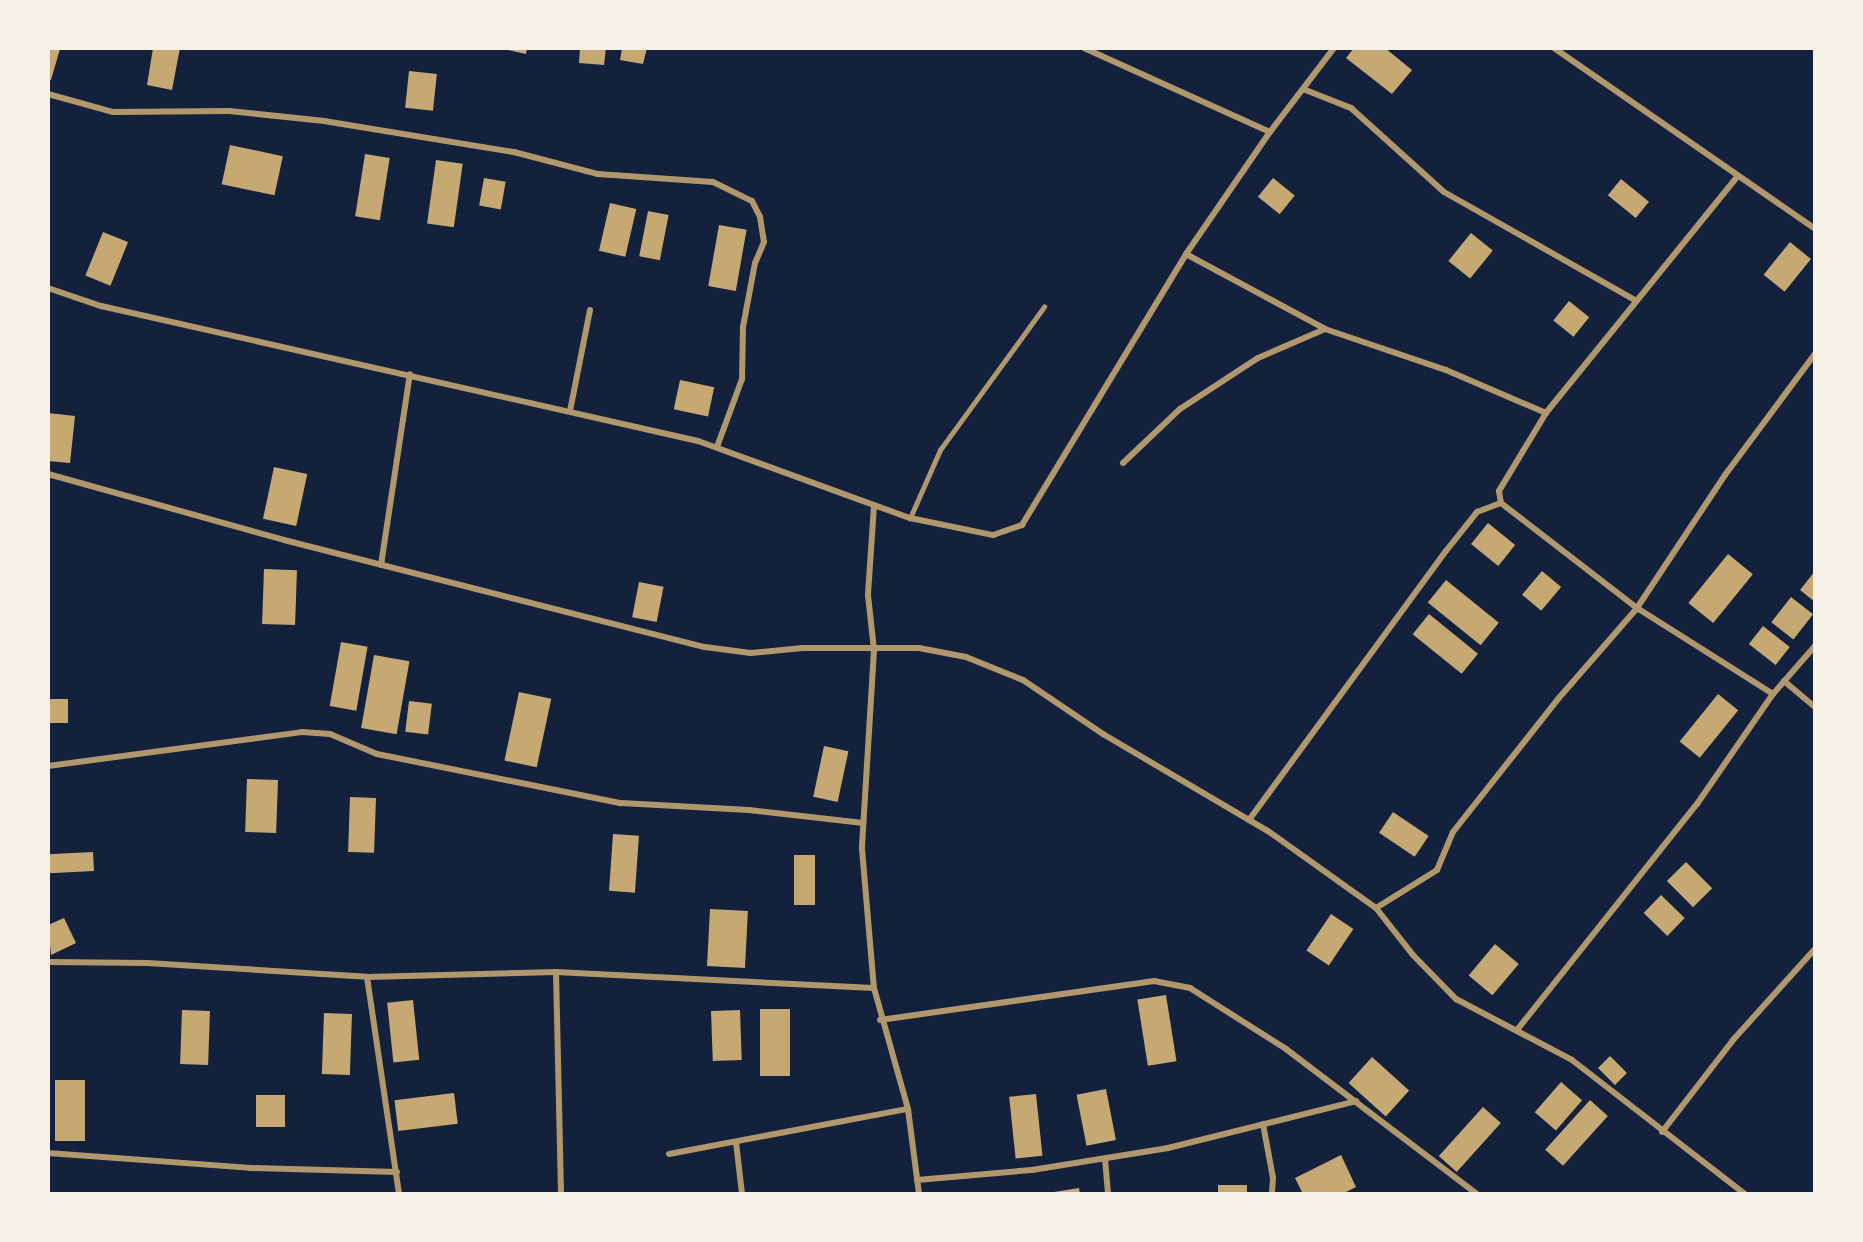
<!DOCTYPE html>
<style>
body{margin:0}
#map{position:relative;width:1863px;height:1242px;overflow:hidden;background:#14213d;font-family:"Source Sans 3",sans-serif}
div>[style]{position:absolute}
.building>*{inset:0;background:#c6a872;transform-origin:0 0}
.service>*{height:4.5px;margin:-2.25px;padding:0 2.25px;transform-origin:2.25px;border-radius:2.25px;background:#b1986c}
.minor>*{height:6px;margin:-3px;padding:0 3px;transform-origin:3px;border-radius:3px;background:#b1986c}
span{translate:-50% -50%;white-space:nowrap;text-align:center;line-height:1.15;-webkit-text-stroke:6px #f6f1e7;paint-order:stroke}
.frame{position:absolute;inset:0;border:50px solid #f6f1e7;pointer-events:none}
</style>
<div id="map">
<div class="building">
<div style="clip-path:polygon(48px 48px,60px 49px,51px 80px,48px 79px)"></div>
<div style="clip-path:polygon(153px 48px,180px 48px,172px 90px,147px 85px)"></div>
<div style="clip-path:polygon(499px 48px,527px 48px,526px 54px)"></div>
<div style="clip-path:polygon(580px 48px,606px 48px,604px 65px,579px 63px)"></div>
<div style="clip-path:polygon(622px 48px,647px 48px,643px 64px,620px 60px)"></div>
<div style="clip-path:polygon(1354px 48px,1385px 48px,1412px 70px,1392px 94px,1346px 58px)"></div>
<div style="left:409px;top:71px;width:28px;height:37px;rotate:6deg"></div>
<div style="left:230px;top:145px;width:54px;height:40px;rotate:12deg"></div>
<div style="left:365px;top:154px;width:25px;height:63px;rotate:9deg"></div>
<div style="left:436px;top:160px;width:27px;height:64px;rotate:8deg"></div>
<div style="left:484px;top:178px;width:22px;height:28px;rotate:10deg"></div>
<div style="left:1273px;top:178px;width:28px;height:24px;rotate:39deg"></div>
<div style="left:1621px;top:179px;width:36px;height:21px;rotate:39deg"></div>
<div style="left:610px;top:203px;width:27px;height:49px;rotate:13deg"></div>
<div style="left:648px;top:211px;width:21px;height:46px;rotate:11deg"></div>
<div style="left:719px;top:225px;width:28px;height:62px;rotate:10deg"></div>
<div style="left:103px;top:232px;width:27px;height:47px;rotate:22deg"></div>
<div style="left:1471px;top:233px;width:28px;height:36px;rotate:39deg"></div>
<div style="left:1790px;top:242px;width:27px;height:42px;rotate:39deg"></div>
<div style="left:1569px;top:301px;width:26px;height:25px;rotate:39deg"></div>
<div style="left:680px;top:380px;width:35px;height:30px;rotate:12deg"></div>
<div style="clip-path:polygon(48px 413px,75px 416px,70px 463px,48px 461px)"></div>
<div style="left:274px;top:467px;width:34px;height:53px;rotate:12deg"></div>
<div style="left:1488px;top:523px;width:35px;height:27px;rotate:39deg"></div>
<div style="left:1728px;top:554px;width:32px;height:63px;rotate:39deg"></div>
<div style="left:264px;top:569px;width:33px;height:55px;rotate:2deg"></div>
<div style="left:1542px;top:571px;width:25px;height:31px;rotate:40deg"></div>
<div style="clip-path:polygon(1815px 571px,1815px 602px,1800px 590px)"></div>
<div style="left:1446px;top:580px;width:68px;height:29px;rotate:39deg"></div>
<div style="left:639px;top:582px;width:25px;height:36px;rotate:11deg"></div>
<div style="left:1791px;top:597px;width:28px;height:32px;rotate:38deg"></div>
<div style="left:1429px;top:614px;width:63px;height:26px;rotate:39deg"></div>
<div style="left:1763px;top:626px;width:34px;height:23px;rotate:38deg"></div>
<div style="left:341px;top:642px;width:27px;height:65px;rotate:10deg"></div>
<div style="left:374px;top:655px;width:36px;height:74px;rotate:10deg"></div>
<div style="left:519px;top:692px;width:33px;height:70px;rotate:12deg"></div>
<div style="left:1718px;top:694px;width:26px;height:61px;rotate:39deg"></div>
<div style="left:48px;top:699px;width:20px;height:24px"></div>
<div style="left:409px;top:701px;width:23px;height:31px;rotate:7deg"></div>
<div style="left:824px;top:746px;width:25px;height:52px;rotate:12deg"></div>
<div style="left:247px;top:779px;width:31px;height:53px;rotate:2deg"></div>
<div style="left:350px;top:797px;width:26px;height:55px;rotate:2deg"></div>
<div style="left:1393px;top:812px;width:43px;height:25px;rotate:34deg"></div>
<div style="left:613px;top:834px;width:26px;height:57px;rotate:4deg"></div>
<div style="left:93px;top:852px;width:19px;height:45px;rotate:87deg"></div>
<div style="left:794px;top:855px;width:21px;height:50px"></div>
<div style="left:1686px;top:862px;width:37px;height:27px;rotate:45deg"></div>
<div style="left:1661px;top:895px;width:33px;height:25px;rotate:44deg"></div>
<div style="left:710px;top:909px;width:38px;height:57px;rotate:3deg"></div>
<div style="left:1331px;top:914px;width:27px;height:44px;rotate:34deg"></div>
<div style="clip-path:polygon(64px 918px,76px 943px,51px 955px,48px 925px)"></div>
<div style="left:1495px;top:944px;width:31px;height:41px;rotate:40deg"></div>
<div style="left:1166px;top:995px;width:67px;height:29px;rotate:81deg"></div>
<div style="left:413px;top:1000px;width:60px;height:26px;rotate:84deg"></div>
<div style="left:760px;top:1009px;width:30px;height:67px"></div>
<div style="left:182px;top:1010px;width:28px;height:54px;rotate:2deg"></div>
<div style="left:740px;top:1010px;width:50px;height:29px;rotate:88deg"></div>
<div style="left:324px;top:1013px;width:28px;height:61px;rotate:2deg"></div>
<div style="left:1610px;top:1056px;width:24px;height:17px;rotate:45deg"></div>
<div style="left:1372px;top:1057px;width:50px;height:35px;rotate:42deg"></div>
<div style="left:55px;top:1080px;width:30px;height:61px"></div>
<div style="left:1561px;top:1082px;width:28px;height:40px;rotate:41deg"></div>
<div style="left:1106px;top:1089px;width:52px;height:30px;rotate:79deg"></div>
<div style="left:454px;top:1093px;width:31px;height:60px;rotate:83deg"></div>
<div style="left:1036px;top:1094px;width:62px;height:27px;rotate:84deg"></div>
<div style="left:256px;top:1095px;width:29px;height:32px"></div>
<div style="left:1590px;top:1100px;width:24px;height:67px;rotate:42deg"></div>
<div style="left:1483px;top:1107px;width:24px;height:66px;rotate:42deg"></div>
<div style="clip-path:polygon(1341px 1155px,1356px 1187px,1342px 1194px,1303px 1194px,1295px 1178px)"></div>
<div style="left:1218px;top:1185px;width:29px;height:9px"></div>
<div style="clip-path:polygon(1079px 1188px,1080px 1194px,1054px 1194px,1054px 1192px)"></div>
</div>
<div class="service">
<div style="left:910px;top:518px;width:74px;rotate:-66.2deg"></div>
<div style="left:940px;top:450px;width:177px;rotate:-54deg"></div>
</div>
<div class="minor">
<div style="left:1084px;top:48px;width:204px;rotate:24.3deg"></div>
<div style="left:1554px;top:48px;width:318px;rotate:34.7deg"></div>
<div style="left:1303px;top:89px;width:52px;rotate:21.6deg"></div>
<div style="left:1351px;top:108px;width:125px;rotate:42.1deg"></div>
<div style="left:1444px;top:192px;width:219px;rotate:29.5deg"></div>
<div style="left:48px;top:94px;width:67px;rotate:15.5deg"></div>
<div style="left:113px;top:112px;width:116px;rotate:-0.5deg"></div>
<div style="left:229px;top:111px;width:96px;rotate:6deg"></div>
<div style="left:324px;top:121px;width:193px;rotate:9.3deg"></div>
<div style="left:514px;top:152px;width:87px;rotate:14.7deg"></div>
<div style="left:598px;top:174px;width:115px;rotate:4deg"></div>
<div style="left:713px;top:182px;width:43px;rotate:26deg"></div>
<div style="left:752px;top:201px;width:18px;rotate:63deg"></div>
<div style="left:760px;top:217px;width:25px;rotate:81deg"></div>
<div style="left:764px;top:242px;width:23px;rotate:113deg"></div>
<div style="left:755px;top:263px;width:65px;rotate:100.6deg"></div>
<div style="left:743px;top:327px;width:52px;rotate:91.1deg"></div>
<div style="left:742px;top:379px;width:72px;rotate:110.2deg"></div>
<div style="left:1737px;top:177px;width:304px;rotate:129deg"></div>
<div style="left:1546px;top:413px;width:91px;rotate:121.1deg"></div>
<div style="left:1499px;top:491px;width:12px;rotate:81deg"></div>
<div style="left:1501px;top:503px;width:172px;rotate:37.7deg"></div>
<div style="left:1637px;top:608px;width:161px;rotate:32.3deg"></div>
<div style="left:1186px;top:254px;width:158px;rotate:28.3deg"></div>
<div style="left:1325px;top:329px;width:128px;rotate:18.7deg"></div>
<div style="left:1446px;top:370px;width:109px;rotate:23.3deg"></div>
<div style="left:48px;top:288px;width:56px;rotate:18.8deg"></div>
<div style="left:101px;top:306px;width:612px;rotate:12.74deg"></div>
<div style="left:698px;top:441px;width:226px;rotate:20deg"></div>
<div style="left:910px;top:518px;width:85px;rotate:11.6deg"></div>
<div style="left:993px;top:535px;width:31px;rotate:-19deg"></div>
<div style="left:1022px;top:525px;width:317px;rotate:-58.8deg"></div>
<div style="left:1186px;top:254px;width:148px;rotate:-55.5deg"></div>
<div style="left:1270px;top:132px;width:106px;rotate:-52.7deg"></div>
<div style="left:570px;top:411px;width:103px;rotate:-78.8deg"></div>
<div style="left:1123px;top:463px;width:79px;rotate:-43.5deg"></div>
<div style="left:1180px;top:409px;width:93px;rotate:-33.2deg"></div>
<div style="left:1258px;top:358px;width:73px;rotate:-23.4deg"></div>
<div style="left:48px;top:474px;width:245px;rotate:15.6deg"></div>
<div style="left:284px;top:540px;width:434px;rotate:14.3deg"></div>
<div style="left:705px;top:647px;width:46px;rotate:7.4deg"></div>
<div style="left:751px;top:653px;width:52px;rotate:-5.5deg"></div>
<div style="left:803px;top:648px;width:116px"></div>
<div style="left:919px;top:648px;width:48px;rotate:10.8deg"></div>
<div style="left:966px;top:657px;width:61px;rotate:22deg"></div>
<div style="left:1023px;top:680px;width:97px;rotate:34deg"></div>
<div style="left:1103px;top:734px;width:191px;rotate:30.5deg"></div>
<div style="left:1268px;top:831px;width:133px;rotate:35.5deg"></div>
<div style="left:1376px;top:908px;width:60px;rotate:51.8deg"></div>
<div style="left:1413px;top:955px;width:62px;rotate:45.7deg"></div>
<div style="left:1456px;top:999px;width:131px;rotate:27.7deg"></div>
<div style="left:1572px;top:1060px;width:219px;rotate:37.8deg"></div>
<div style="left:874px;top:506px;width:89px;rotate:93.9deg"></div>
<div style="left:868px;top:595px;width:55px;rotate:83.8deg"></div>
<div style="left:874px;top:650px;width:199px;rotate:93.5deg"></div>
<div style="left:862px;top:849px;width:140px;rotate:85.1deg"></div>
<div style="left:874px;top:988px;width:126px;rotate:74.3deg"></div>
<div style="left:908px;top:1109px;width:86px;rotate:82.6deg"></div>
<div style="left:381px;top:565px;width:193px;rotate:-81.4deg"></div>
<div style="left:1784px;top:681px;width:40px;rotate:40deg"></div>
<div style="left:48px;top:766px;width:256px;rotate:-7.6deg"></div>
<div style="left:302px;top:732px;width:28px;rotate:4deg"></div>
<div style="left:330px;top:734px;width:51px;rotate:23.1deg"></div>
<div style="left:377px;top:754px;width:249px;rotate:11.4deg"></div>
<div style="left:621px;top:803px;width:128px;rotate:3.1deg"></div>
<div style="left:749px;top:810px;width:115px;rotate:6.5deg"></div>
<div style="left:1249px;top:820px;width:333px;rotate:-53.8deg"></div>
<div style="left:1446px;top:551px;width:50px;rotate:-51.5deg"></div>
<div style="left:1477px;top:512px;width:26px;rotate:-21deg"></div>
<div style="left:1376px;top:908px;width:72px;rotate:-31.9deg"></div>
<div style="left:1437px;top:870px;width:41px;rotate:-67.2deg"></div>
<div style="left:1453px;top:832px;width:169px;rotate:-51.7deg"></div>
<div style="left:1558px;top:699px;width:121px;rotate:-49deg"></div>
<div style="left:1637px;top:608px;width:159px;rotate:-56.5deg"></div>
<div style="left:1725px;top:475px;width:151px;rotate:-53.4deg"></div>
<div style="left:48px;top:962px;width:99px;rotate:0.6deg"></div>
<div style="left:147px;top:963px;width:220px;rotate:3.6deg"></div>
<div style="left:367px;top:977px;width:189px;rotate:-1.5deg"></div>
<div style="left:556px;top:972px;width:318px;rotate:2.9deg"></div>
<div style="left:556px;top:972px;width:222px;rotate:88.7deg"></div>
<div style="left:367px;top:977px;width:219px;rotate:81.6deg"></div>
<div style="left:880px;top:1020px;width:277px;rotate:-8.1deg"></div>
<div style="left:1154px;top:981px;width:37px;rotate:11deg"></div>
<div style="left:1190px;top:988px;width:114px;rotate:32.4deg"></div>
<div style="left:1286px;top:1049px;width:240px;rotate:37.2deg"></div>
<div style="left:1517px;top:1030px;width:289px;rotate:-51.5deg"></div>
<div style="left:1697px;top:804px;width:134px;rotate:-55.4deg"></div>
<div style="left:1773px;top:694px;width:64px;rotate:-48.8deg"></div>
<div style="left:1263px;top:1124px;width:55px;rotate:79.5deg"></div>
<div style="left:1273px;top:1178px;width:16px;rotate:94deg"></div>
<div style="left:1662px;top:1132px;width:116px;rotate:-52.3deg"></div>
<div style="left:1733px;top:1040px;width:122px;rotate:-48deg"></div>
<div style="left:736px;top:1142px;width:52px;rotate:83.4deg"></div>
<div style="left:48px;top:1153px;width:203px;rotate:4.2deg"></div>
<div style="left:250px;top:1168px;width:147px;rotate:1.6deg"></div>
<div style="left:669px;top:1154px;width:243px;rotate:-10.7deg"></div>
<div style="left:1105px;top:1159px;width:35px;rotate:85deg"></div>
<div style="left:917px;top:1180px;width:115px;rotate:-5deg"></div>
<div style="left:1032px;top:1170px;width:138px;rotate:-9.2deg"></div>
<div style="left:1168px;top:1148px;width:194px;rotate:-14deg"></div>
</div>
<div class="frame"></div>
</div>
